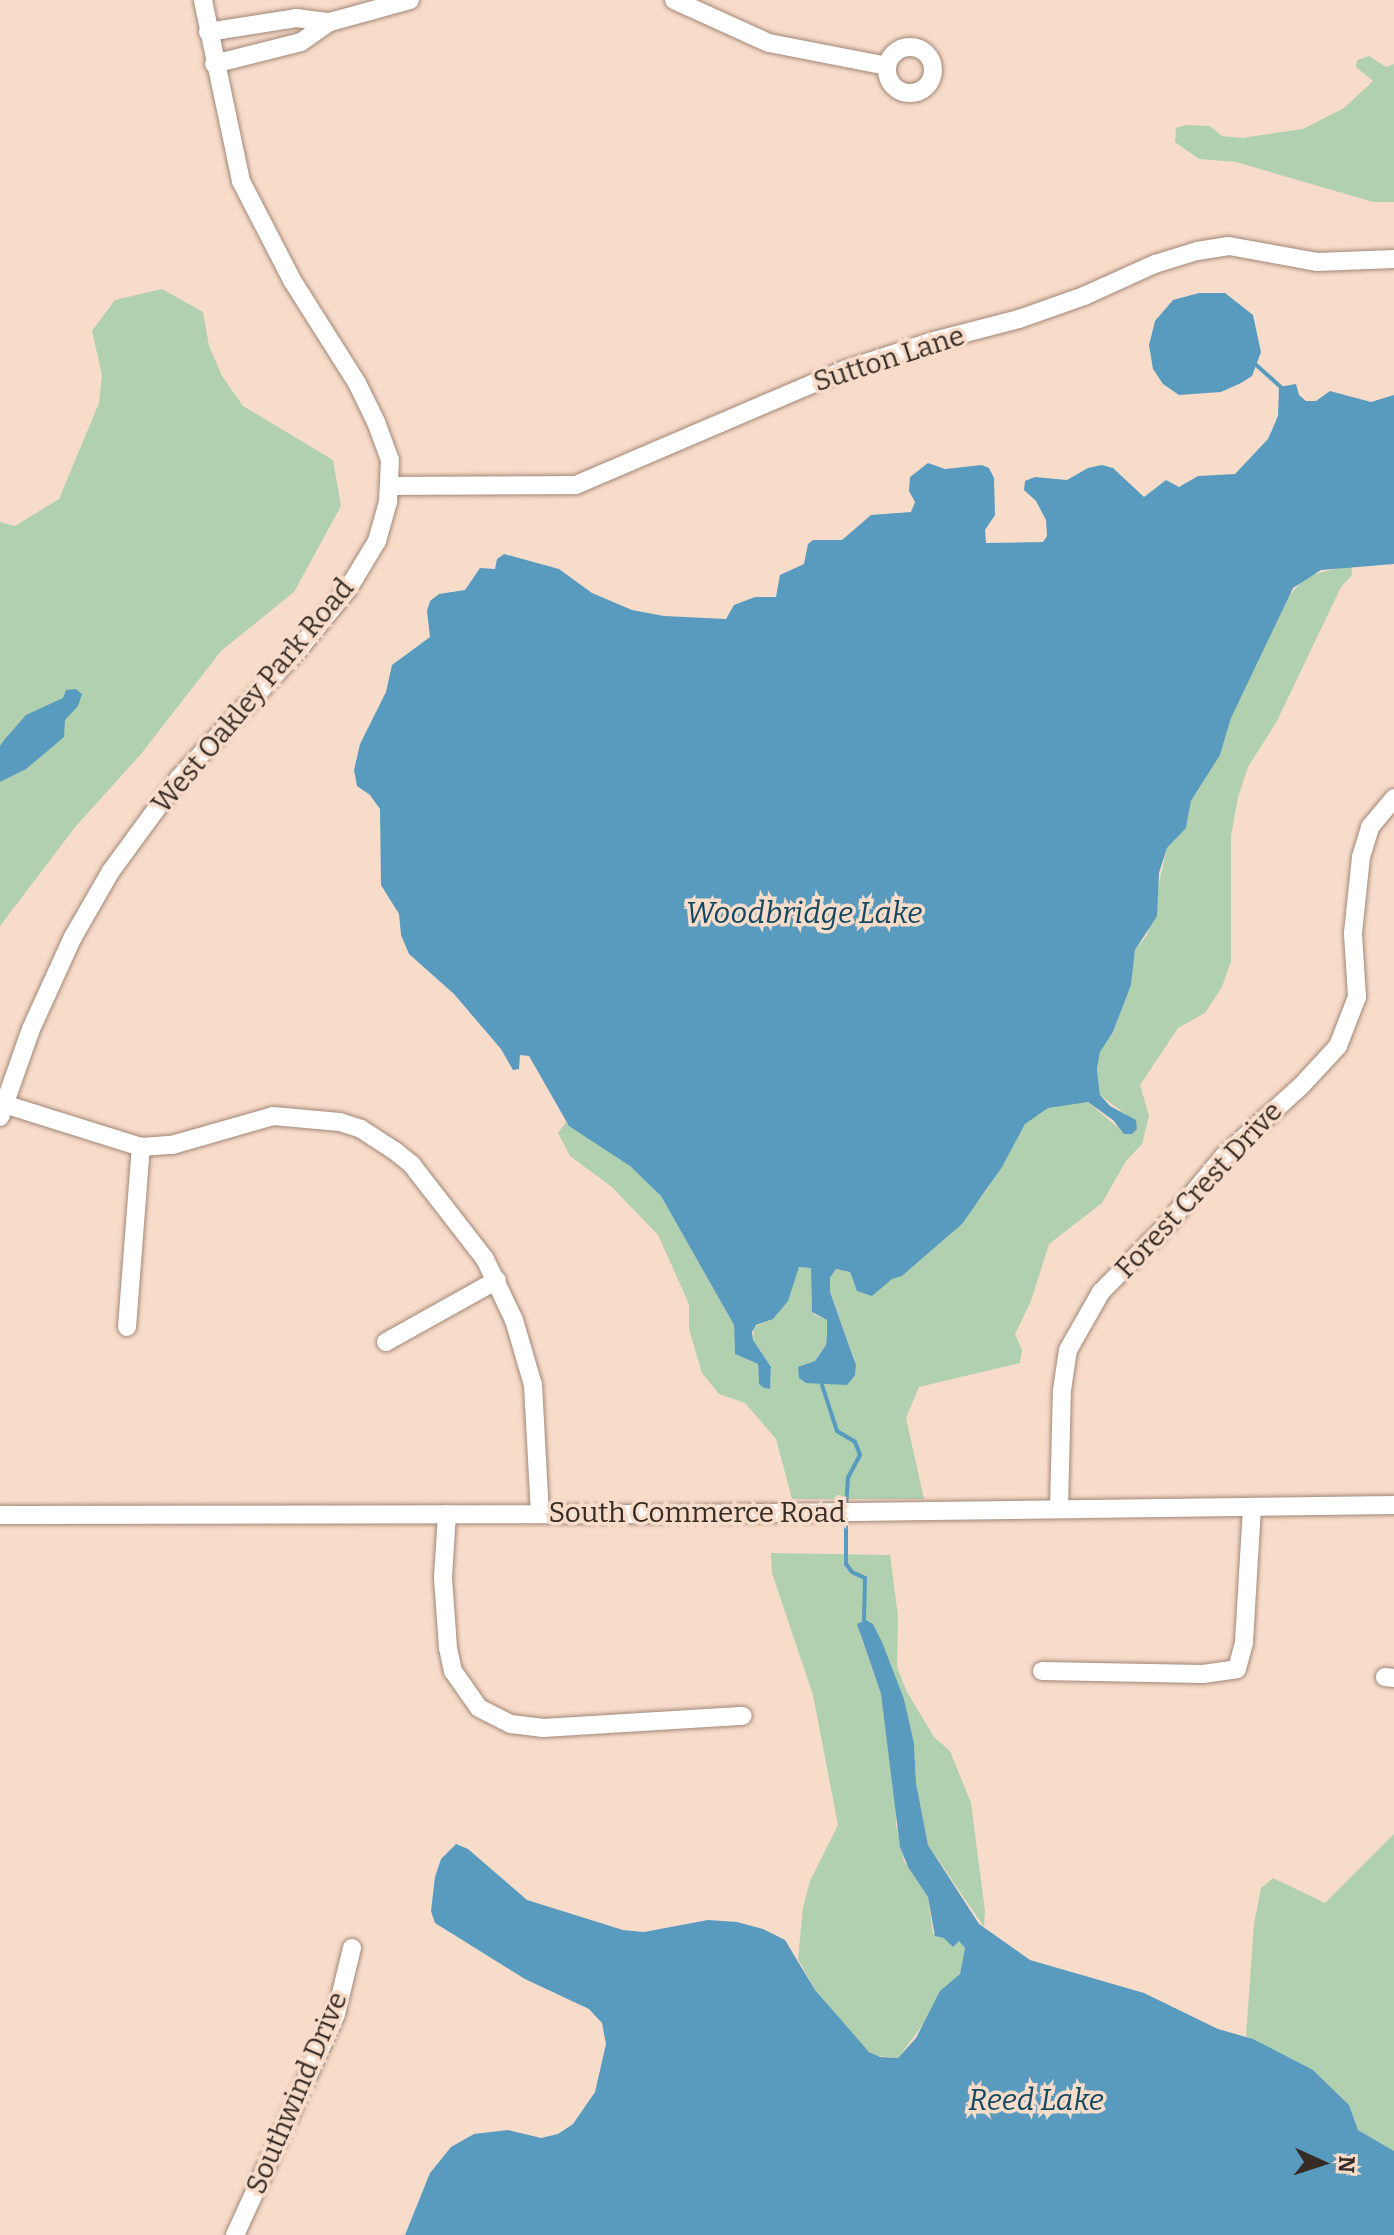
<!DOCTYPE html>
<style>
body{margin:0}
#map{position:relative;width:1394px;height:2235px;overflow:hidden;background:#f8dcca;font-family:Bitter,serif}
div>[style]{position:absolute}
.green>*{inset:0;background:#b0d0af}
.water>*{inset:0;background:#589bbf}
.stream>*{height:4px;margin:-2px;padding:0 2px;transform-origin:2px;border-radius:2px;background:#589bbf}
.roads{filter:drop-shadow(0 0 2px #a18777) drop-shadow(0 0 2px #a18777)}
.minor>*{height:18px;margin:-9px;padding:0 9px;transform-origin:9px;border-radius:9px;background:#fff}
.minor>.ring{margin:-9px;padding:0;box-sizing:content-box;background:none;border:18px solid #fff;border-radius:50%}
span{translate:-50% -50%;white-space:nowrap;text-align:center;line-height:1.15;-webkit-text-stroke:7px #f8dcca;paint-order:stroke}
.street-label{font-size:28px;color:#362c25}
.water-label{font-size:30px;color:#124962;font-style:italic}
.north{position:absolute;left:1282px;top:2123px;width:80px;height:80px;-webkit-text-stroke:6px #f8dcca;paint-order:stroke;rotate:93deg;font-size:22px;font-weight:700;line-height:32px;text-align:center;color:#362c25}
.north::after{content:'';display:block;margin:auto;width:28px;height:36px;background:#362c25;clip-path:polygon(50% 0,100% 100%,50% 72%,0 100%)}
</style>
<div id="map">
<div class="green">
<div style="clip-path:polygon(1369px 56px,1386px 67px,1394px 64px,1394px 202px,1373px 202px,1236px 162px,1199px 159px,1175px 142px,1176px 128px,1186px 125px,1210px 126px,1222px 136px,1242px 138px,1303px 129px,1344px 108px,1373px 81px,1356px 67px,1357px 60px)"></div>
<div style="clip-path:polygon(162px 289px,203px 312px,209px 346px,222px 376px,243px 406px,333px 460px,341px 506px,294px 592px,221px 651px,141px 754px,76px 826px,0 926px,0 522px,15px 526px,59px 499px,99px 403px,102px 375px,92px 331px,115px 300px)"></div>
<div style="clip-path:polygon(1351px 565px,1352px 575px,1341px 587px,1277px 721px,1248px 767px,1238px 797px,1231px 836px,1231px 961px,1222px 987px,1205px 1013px,1178px 1028px,1140px 1085px,1149px 1116px,1142px 1144px,1126px 1161px,1102px 1203px,1049px 1244px,1031px 1301px,1015px 1334px,1022px 1350px,1020px 1363px,919px 1387px,906px 1418px,924px 1499px,792px 1499px,776px 1439px,745px 1403px,719px 1394px,702px 1373px,689px 1329px,689px 1304px,658px 1235px,612px 1187px,570px 1156px,558px 1133px,566px 1122px,630px 1166px,661px 1196px,734px 1325px,735px 1354px,758px 1364px,759px 1384px,770px 1388px,771px 1367px,753px 1340px,754px 1327px,773px 1319px,787px 1301px,797px 1269px,803px 1266px,811px 1268px,812px 1308px,813px 1314px,827px 1320px,827px 1334px,826px 1345px,815px 1361px,798px 1368px,855px 1375px,855px 1361px,830px 1292px,830px 1278px,836px 1269px,850px 1272px,853px 1282px,873px 1295px,892px 1278px,902px 1276px,952px 1233px,987px 1190px,1025px 1124px,1048px 1107px,1088px 1102px,1116px 1126px,1132px 1134px,1135px 1131px,1137px 1123px,1100px 1095px,1097px 1069px,1100px 1052px,1113px 1032px,1131px 985px,1135px 950px,1147px 935px,1167px 848px,1186px 828px,1191px 801px,1220px 755px,1231px 718px,1284px 601px,1307px 576px)"></div>
<div style="clip-path:polygon(771px 1553px,890px 1555px,898px 1616px,897px 1667px,907px 1692px,934px 1737px,950px 1751px,971px 1803px,985px 1911px,984px 1927px,928px 1845px,916px 1783px,914px 1743px,904px 1699px,873px 1624px,862px 1620px,860px 1634px,881px 1694px,895px 1786px,896px 1825px,904px 1861px,928px 1897px,933px 1933px,962px 1943px,965px 1948px,960px 1974px,898px 2058px,876px 2056px,859px 2044px,815px 1990px,798px 1959px,803px 1907px,810px 1881px,838px 1825px,813px 1695px,772px 1573px)"></div>
<div style="clip-path:polygon(1394px 1834px,1394px 2151px,1358px 2130px,1349px 2105px,1313px 2070px,1246px 2036px,1254px 1924px,1261px 1888px,1273px 1878px,1325px 1903px)"></div>
</div>
<div class="water">
<div style="clip-path:polygon(1199px 293px,1225px 293px,1253px 315px,1261px 352px,1252px 376px,1241px 383px,1221px 392px,1179px 395px,1163px 384px,1153px 369px,1149px 345px,1155px 321px,1173px 300px)"></div>
<div style="clip-path:polygon(1296px 384px,1299px 395px,1306px 401px,1316px 401px,1330px 391px,1371px 402px,1394px 395px,1394px 564px,1321px 570px,1293px 588px,1231px 718px,1220px 755px,1191px 801px,1186px 828px,1167px 848px,1159px 873px,1157px 916px,1135px 950px,1131px 985px,1113px 1032px,1100px 1052px,1097px 1069px,1100px 1095px,1110px 1106px,1136px 1120px,1137px 1129px,1132px 1134px,1124px 1134px,1113px 1120px,1088px 1102px,1048px 1108px,1025px 1124px,1002px 1167px,962px 1224px,902px 1276px,892px 1279px,872px 1296px,857px 1291px,850px 1272px,836px 1269px,830px 1278px,830px 1292px,856px 1365px,855px 1375px,847px 1385px,806px 1383px,799px 1378px,798px 1367px,815px 1361px,826px 1345px,827px 1334px,827px 1320px,812px 1312px,811px 1268px,799px 1267px,788px 1301px,773px 1319px,756px 1325px,752px 1332px,753px 1340px,771px 1367px,770px 1389px,764px 1388px,759px 1384px,758px 1364px,735px 1354px,734px 1325px,661px 1196px,630px 1166px,569px 1126px,529px 1056px,520px 1055px,519px 1069px,513px 1070px,501px 1049px,454px 994px,409px 954px,401px 935px,399px 914px,381px 885px,380px 809px,370px 795px,357px 786px,354px 770px,360px 744px,386px 692px,392px 665px,430px 637px,427px 611px,430px 601px,439px 594px,465px 590px,480px 568px,495px 569px,497px 559px,504px 554px,559px 569px,592px 593px,632px 610px,664px 616px,726px 619px,734px 605px,755px 597px,776px 597px,780px 575px,804px 564px,808px 544px,813px 540px,842px 540px,871px 515px,911px 512px,915px 502px,909px 491px,910px 477px,928px 463px,945px 469px,982px 465px,989px 468px,994px 478px,995px 515px,985px 530px,986px 543px,1043px 542px,1047px 536px,1046px 520px,1036px 501px,1024px 490px,1025px 481px,1035px 477px,1067px 480px,1088px 468px,1102px 465px,1113px 468px,1144px 497px,1166px 480px,1179px 487px,1198px 476px,1235px 474px,1268px 439px,1278px 416px,1279px 387px)"></div>
<div style="clip-path:polygon(66px 690px,76px 689px,82px 694px,78px 706px,65px 720px,64px 737px,26px 769px,0 782px,0 746px,5px 739px,26px 715px,63px 698px)"></div>
<div style="clip-path:polygon(866px 1620px,873px 1624px,882px 1642px,904px 1699px,914px 1743px,916px 1783px,928px 1845px,979px 1924px,1030px 1960px,1144px 1993px,1218px 2029px,1253px 2039px,1313px 2070px,1349px 2105px,1358px 2130px,1394px 2151px,1394px 2235px,405px 2235px,430px 2173px,451px 2147px,474px 2134px,508px 2130px,541px 2138px,558px 2134px,573px 2124px,595px 2092px,606px 2044px,602px 2023px,589px 2009px,525px 1979px,435px 1923px,431px 1911px,435px 1877px,441px 1859px,456px 1844px,468px 1849px,527px 1900px,623px 1930px,644px 1932px,708px 1920px,737px 1922px,763px 1929px,785px 1940px,815px 1990px,869px 2052px,880px 2057px,898px 2058px,916px 2038px,940px 1991px,960px 1974px,965px 1948px,959px 1941px,953px 1947px,944px 1938px,935px 1936px,928px 1897px,908px 1867px,900px 1847px,881px 1694px,857px 1624px)"></div>
</div>
<div class="stream">
<div style="left:1253px;top:362px;width:38px;rotate:42deg"></div>
<div style="left:822px;top:1385px;width:48px;rotate:71.9deg"></div>
<div style="left:837px;top:1431px;width:21px;rotate:31deg"></div>
<div style="left:855px;top:1442px;width:14px;rotate:69deg"></div>
<div style="left:860px;top:1455px;width:26px;rotate:118deg"></div>
<div style="left:848px;top:1478px;width:31px;rotate:94deg"></div>
<div style="left:846px;top:1517px;width:47px;rotate:90deg"></div>
<div style="left:846px;top:1564px;width:10px;rotate:53deg"></div>
<div style="left:852px;top:1572px;width:14px;rotate:25deg"></div>
<div style="left:865px;top:1578px;width:42px;rotate:91.4deg"></div>
</div>
<div class="roads">
<div class="minor">
<div style="left:674px;top:0;width:104px;rotate:24.4deg"></div>
<div style="left:769px;top:43px;width:120px;rotate:11deg"></div>
<div style="left:208px;top:32px;width:89px;rotate:-9deg"></div>
<div style="left:296px;top:18px;width:34px;rotate:7deg"></div>
<div class="ring" style="left:887px;top:47px;width:28px;height:28px"></div>
<div style="left:214px;top:64px;width:90px;rotate:-14.2deg"></div>
<div style="left:301px;top:42px;width:35px;rotate:-35deg"></div>
<div style="left:330px;top:22px;width:83px;rotate:-15.4deg"></div>
<div style="left:389px;top:486px;width:187px;rotate:-0.3deg"></div>
<div style="left:576px;top:485px;width:292px;rotate:-23.2deg"></div>
<div style="left:844px;top:370px;width:90px;rotate:-18deg"></div>
<div style="left:930px;top:342px;width:92px;rotate:-14.5deg"></div>
<div style="left:1019px;top:319px;width:69px;rotate:-19.5deg"></div>
<div style="left:1084px;top:296px;width:78px;rotate:-24.3deg"></div>
<div style="left:1155px;top:264px;width:44px;rotate:-17.2deg"></div>
<div style="left:1197px;top:251px;width:32px;rotate:-9deg"></div>
<div style="left:1229px;top:246px;width:89px;rotate:10.3deg"></div>
<div style="left:1317px;top:262px;width:77px;rotate:-2.2deg"></div>
<div style="left:4px;top:1104px;width:144px;rotate:17.4deg"></div>
<div style="left:141px;top:1147px;width:31px;rotate:-4deg"></div>
<div style="left:172px;top:1145px;width:105px;rotate:-16deg"></div>
<div style="left:273px;top:1116px;width:67px;rotate:5.1deg"></div>
<div style="left:340px;top:1122px;width:22px;rotate:18deg"></div>
<div style="left:361px;top:1129px;width:40px;rotate:32.9deg"></div>
<div style="left:395px;top:1151px;width:22px;rotate:39deg"></div>
<div style="left:412px;top:1165px;width:119px;rotate:52.2deg"></div>
<div style="left:485px;top:1259px;width:68px;rotate:64.6deg"></div>
<div style="left:514px;top:1320px;width:68px;rotate:73.7deg"></div>
<div style="left:533px;top:1385px;width:129px;rotate:86.9deg"></div>
<div style="left:0;top:1117px;width:93px;rotate:-70.6deg"></div>
<div style="left:31px;top:1029px;width:101px;rotate:-65.5deg"></div>
<div style="left:73px;top:937px;width:76px;rotate:-60.1deg"></div>
<div style="left:111px;top:871px;width:115px;rotate:-53.8deg"></div>
<div style="left:179px;top:778px;width:175px;rotate:-47.1deg"></div>
<div style="left:298px;top:650px;width:79px;rotate:-50.7deg"></div>
<div style="left:348px;top:589px;width:56px;rotate:-58.9deg"></div>
<div style="left:377px;top:541px;width:41px;rotate:-74.2deg"></div>
<div style="left:388px;top:502px;width:42px;rotate:-87.3deg"></div>
<div style="left:390px;top:460px;width:40px;rotate:-110.2deg"></div>
<div style="left:376px;top:422px;width:43px;rotate:-116deg"></div>
<div style="left:357px;top:383px;width:122px;rotate:-122.3deg"></div>
<div style="left:292px;top:280px;width:111px;rotate:-117.3deg"></div>
<div style="left:241px;top:181px;width:185px;rotate:-101.9deg"></div>
<div style="left:127px;top:1327px;width:181px;rotate:-85.6deg"></div>
<div style="left:386px;top:1342px;width:127px;rotate:-29.2deg"></div>
<div style="left:1059px;top:1509px;width:119px;rotate:-88.6deg"></div>
<div style="left:1062px;top:1390px;width:40px;rotate:-81.5deg"></div>
<div style="left:1068px;top:1350px;width:67px;rotate:-60.4deg"></div>
<div style="left:1101px;top:1292px;width:90px;rotate:-45.5deg"></div>
<div style="left:1164px;top:1228px;width:94px;rotate:-50.2deg"></div>
<div style="left:1224px;top:1156px;width:105px;rotate:-42.3deg"></div>
<div style="left:1302px;top:1085px;width:53px;rotate:-47.3deg"></div>
<div style="left:1338px;top:1046px;width:53px;rotate:-68.8deg"></div>
<div style="left:1357px;top:997px;width:64px;rotate:-93.6deg"></div>
<div style="left:1353px;top:933px;width:76px;rotate:-84deg"></div>
<div style="left:1361px;top:857px;width:31px;rotate:-73deg"></div>
<div style="left:1370px;top:827px;width:38px;rotate:-50deg"></div>
<div style="left:447px;top:1514px;width:64px;rotate:93.6deg"></div>
<div style="left:443px;top:1578px;width:70px;rotate:85.9deg"></div>
<div style="left:448px;top:1648px;width:24px;rotate:78deg"></div>
<div style="left:453px;top:1671px;width:45px;rotate:54.9deg"></div>
<div style="left:479px;top:1708px;width:36px;rotate:27deg"></div>
<div style="left:511px;top:1724px;width:33px;rotate:7deg"></div>
<div style="left:544px;top:1728px;width:199px;rotate:-3.5deg"></div>
<div style="left:0;top:1515px;width:692px;rotate:-0.08deg"></div>
<div style="left:692px;top:1514px;width:702px;rotate:-0.73deg"></div>
<div style="left:1042px;top:1671px;width:161px;rotate:1.1deg"></div>
<div style="left:1203px;top:1674px;width:34px;rotate:-8deg"></div>
<div style="left:1237px;top:1669px;width:28px;rotate:-75deg"></div>
<div style="left:1244px;top:1642px;width:135px;rotate:-86.6deg"></div>
<div style="left:1385px;top:1677px;width:9px;rotate:6deg"></div>
<div style="left:235px;top:2235px;width:243px;rotate:-65.4deg"></div>
<div style="left:336px;top:2014px;width:68px;rotate:-76.4deg"></div>
</div>
</div>
<div class="street-label">
<span style="left:889px;top:359px;rotate:-18deg">Sutton Lane</span>
<span style="left:253px;top:696px;rotate:-50deg">West Oakley Park Road</span>
<span style="left:1199px;top:1190px;rotate:-47deg">Forest Crest Drive</span>
<span style="left:697px;top:1513px">South Commerce Road</span>
<span style="left:297px;top:2093px;rotate:-67deg">Southwind Drive</span>
</div>
<div class="water-label">
<span style="left:804px;top:913px">Woodbridge Lake</span>
<span style="left:1036px;top:2100px">Reed Lake</span>
</div>
<div class="north">N</div>
</div>
